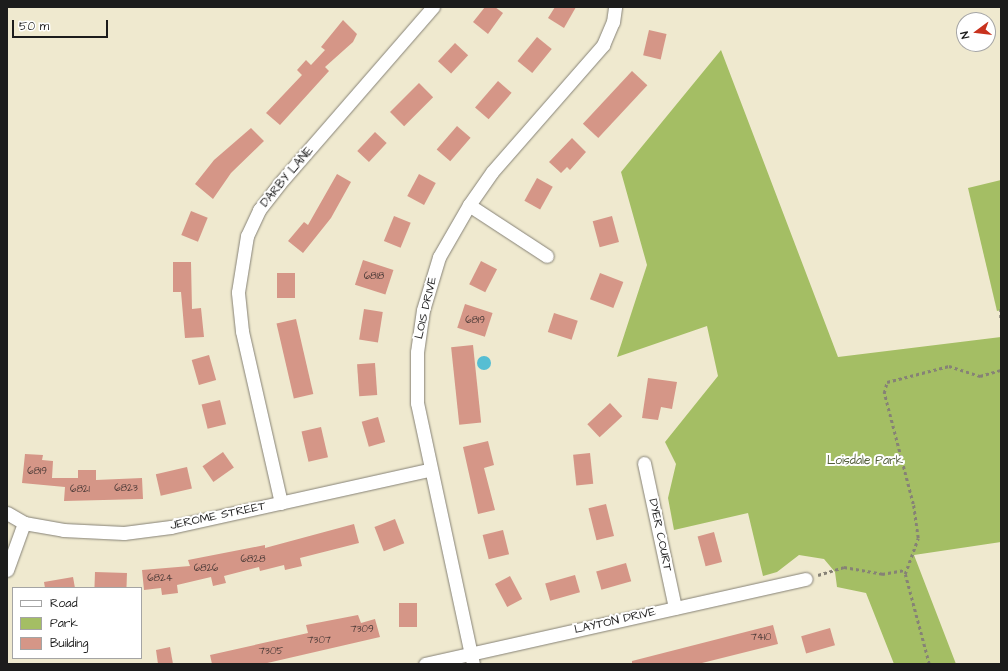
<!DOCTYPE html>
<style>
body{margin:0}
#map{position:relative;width:1008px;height:671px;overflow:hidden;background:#efe9cf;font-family:"Architects Daughter",sans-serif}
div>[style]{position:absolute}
.green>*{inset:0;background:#a4be64}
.water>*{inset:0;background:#56bed3}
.round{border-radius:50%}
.building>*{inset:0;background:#d59687;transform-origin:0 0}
.path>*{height:2.5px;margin-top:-1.25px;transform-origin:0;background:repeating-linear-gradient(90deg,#868276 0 3px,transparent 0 6px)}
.roads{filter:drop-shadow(0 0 1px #868276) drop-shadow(0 0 1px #868276)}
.minor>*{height:13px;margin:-6.5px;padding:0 6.5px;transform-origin:6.5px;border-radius:6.5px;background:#fff}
span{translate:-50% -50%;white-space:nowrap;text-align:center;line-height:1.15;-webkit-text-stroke:4px #fff;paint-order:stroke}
.number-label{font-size:10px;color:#4a3a37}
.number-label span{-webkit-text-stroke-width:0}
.street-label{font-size:12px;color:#1c1c1c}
.park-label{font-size:12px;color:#525d39}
.frame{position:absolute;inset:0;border:8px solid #1c1c1c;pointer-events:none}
.legend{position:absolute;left:12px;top:587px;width:130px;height:72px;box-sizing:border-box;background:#fff;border:1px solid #a4a4a4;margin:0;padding:5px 7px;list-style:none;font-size:12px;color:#1c1c1c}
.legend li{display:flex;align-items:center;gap:8px;height:20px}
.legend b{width:20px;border:1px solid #a4a4a4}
.north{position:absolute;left:956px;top:12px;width:40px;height:40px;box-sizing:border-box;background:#fff;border:1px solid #a4a4a4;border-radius:50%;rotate:255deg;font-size:11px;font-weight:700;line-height:16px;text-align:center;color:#1c1c1c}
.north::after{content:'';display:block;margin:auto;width:14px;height:18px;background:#c8321e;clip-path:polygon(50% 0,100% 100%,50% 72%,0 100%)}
.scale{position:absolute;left:12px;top:20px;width:96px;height:18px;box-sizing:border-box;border:2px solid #1c1c1c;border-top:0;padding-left:5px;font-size:12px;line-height:14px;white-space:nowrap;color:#1c1c1c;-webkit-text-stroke:3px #fff;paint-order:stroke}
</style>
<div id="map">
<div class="green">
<div style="clip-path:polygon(721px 50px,838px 357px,1001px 337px,1001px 542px,914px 555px,956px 664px,894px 664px,866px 593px,837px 587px,835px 572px,824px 559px,799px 555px,777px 572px,763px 576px,748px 513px,674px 530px,668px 498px,676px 464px,665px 442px,718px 376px,707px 326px,617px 357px,647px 265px,621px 172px)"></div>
<div style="clip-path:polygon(1001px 180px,1001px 310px,997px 311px,968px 188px)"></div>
</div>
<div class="water">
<div class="round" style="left:477px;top:356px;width:14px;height:14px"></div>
</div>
<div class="building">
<div style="clip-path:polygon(485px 7px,495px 7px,503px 13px,488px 34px,473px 22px)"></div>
<div style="clip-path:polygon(555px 7px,576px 7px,564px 28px,548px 18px)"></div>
<div style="clip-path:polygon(343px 20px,357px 34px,353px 42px,325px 67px,329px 71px,280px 125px,266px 113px,302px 75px,297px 70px,306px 60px,311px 65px,325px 50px,321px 47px)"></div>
<div style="left:649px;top:30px;width:18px;height:26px;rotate:13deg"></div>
<div style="left:537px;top:37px;width:19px;height:31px;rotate:39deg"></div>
<div style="left:455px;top:43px;width:18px;height:25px;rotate:43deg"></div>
<div style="left:632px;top:71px;width:21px;height:72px;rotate:43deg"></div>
<div style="left:498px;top:81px;width:18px;height:35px;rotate:41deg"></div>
<div style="left:419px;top:83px;width:20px;height:41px;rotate:45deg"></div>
<div style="left:457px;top:126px;width:18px;height:31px;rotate:41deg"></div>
<div style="clip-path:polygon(251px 128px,264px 141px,231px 173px,213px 199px,195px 184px,214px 160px)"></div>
<div style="left:375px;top:132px;width:16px;height:26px;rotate:43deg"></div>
<div style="clip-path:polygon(572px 138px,586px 152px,570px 170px,567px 167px,561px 173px,549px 162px)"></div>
<div style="clip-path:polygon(337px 174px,351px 182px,331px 218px,303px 253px,288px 241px,304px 222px,308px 225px)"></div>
<div style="left:419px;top:174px;width:19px;height:25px;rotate:28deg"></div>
<div style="left:537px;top:178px;width:18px;height:26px;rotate:29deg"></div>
<div style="left:191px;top:211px;width:18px;height:26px;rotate:22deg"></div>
<div style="left:394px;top:216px;width:18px;height:27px;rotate:22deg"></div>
<div style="left:612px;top:216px;width:27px;height:20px;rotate:75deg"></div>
<div style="left:363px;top:260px;width:32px;height:26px;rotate:18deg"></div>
<div style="left:481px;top:261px;width:18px;height:26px;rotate:27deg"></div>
<div style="clip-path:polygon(173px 262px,191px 262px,192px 309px,201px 308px,204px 337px,185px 338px,181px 292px,173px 292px)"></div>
<div style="left:277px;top:273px;width:18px;height:25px"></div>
<div style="left:600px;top:273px;width:25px;height:28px;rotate:21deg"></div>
<div style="left:465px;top:304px;width:29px;height:25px;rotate:18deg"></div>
<div style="left:364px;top:309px;width:19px;height:31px;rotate:9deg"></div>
<div style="left:554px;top:313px;width:25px;height:20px;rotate:18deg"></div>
<div style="left:296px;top:319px;width:77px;height:20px;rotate:77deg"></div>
<div style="left:473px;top:345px;width:78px;height:22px;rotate:84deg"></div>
<div style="left:209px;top:355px;width:26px;height:18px;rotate:74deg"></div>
<div style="left:375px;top:363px;width:32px;height:18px;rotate:86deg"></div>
<div style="clip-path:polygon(648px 378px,677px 382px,672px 409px,661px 407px,658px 420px,642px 418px)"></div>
<div style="left:220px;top:400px;width:25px;height:19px;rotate:76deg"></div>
<div style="left:610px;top:403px;width:18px;height:31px;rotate:47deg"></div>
<div style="left:378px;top:417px;width:26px;height:17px;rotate:74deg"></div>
<div style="left:321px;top:427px;width:31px;height:20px;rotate:77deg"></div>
<div style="clip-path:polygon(488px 441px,494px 465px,484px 468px,495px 510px,478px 514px,463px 447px)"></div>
<div style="left:223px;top:452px;width:19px;height:25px;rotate:55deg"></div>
<div style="left:590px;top:453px;width:31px;height:17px;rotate:84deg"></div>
<div style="clip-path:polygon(25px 454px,43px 455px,42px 460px,53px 461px,52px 478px,78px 478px,78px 470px,96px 470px,96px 480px,142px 478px,143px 499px,64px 501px,65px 487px,22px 483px)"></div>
<div style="left:187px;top:467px;width:22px;height:32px;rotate:77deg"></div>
<div style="left:606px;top:504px;width:33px;height:18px;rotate:76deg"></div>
<div style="left:395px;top:519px;width:26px;height:22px;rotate:69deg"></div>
<div style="clip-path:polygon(354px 524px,359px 543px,300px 558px,302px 566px,285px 570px,284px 565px,260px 571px,259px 567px,224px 576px,226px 583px,213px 586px,211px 577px,177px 585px,178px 593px,162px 595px,161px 588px,144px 590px,142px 570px,190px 566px,188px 560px,265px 545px,265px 548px)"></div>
<div style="left:503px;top:530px;width:25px;height:21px;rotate:76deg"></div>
<div style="left:714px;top:532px;width:31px;height:17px;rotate:75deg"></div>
<div style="left:626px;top:563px;width:19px;height:31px;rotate:74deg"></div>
<div style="left:95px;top:572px;width:32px;height:16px;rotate:2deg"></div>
<div style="left:575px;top:575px;width:18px;height:31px;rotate:74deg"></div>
<div style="left:510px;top:576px;width:26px;height:17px;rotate:62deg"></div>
<div style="clip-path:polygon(73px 577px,75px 588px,45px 588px,44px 582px)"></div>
<div style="left:399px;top:603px;width:18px;height:24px"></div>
<div style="clip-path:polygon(358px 615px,361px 623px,375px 619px,380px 637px,263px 664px,212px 664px,210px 655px,308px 633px,306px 625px)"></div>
<div style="clip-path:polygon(773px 625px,778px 644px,698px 664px,632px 664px,632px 661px)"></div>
<div style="left:830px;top:628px;width:18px;height:30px;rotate:74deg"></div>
<div style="clip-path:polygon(170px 647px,173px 664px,158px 664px,156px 650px)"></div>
</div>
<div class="path">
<div style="left:1001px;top:309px;width:11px;rotate:90deg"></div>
<div style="left:818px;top:575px;width:27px;rotate:-17deg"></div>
<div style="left:844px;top:567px;width:39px;rotate:10deg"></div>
<div style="left:882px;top:574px;width:23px;rotate:-10deg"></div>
<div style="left:929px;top:664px;width:93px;rotate:-104.9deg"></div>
<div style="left:905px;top:574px;width:38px;rotate:-70deg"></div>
<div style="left:918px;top:538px;width:34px;rotate:-98deg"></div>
<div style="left:913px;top:504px;width:115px;rotate:-104.6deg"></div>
<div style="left:884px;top:393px;width:11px;rotate:-75deg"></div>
<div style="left:887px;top:382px;width:64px;rotate:-14.5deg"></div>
<div style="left:949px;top:366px;width:33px;rotate:18deg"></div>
<div style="left:980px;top:376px;width:22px;rotate:-16deg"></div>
</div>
<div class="roads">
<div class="minor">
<div style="left:469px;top:205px;width:93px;rotate:33.2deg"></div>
<div style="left:644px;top:463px;width:148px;rotate:77.9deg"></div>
<div style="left:281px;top:503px;width:176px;rotate:-102.8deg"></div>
<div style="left:242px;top:331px;width:39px;rotate:-96deg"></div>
<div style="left:238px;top:292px;width:57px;rotate:-80.9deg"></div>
<div style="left:247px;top:236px;width:29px;rotate:-65deg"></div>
<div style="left:259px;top:210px;width:33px;rotate:-52deg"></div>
<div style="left:279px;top:184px;width:235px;rotate:-49deg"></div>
<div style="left:7px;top:513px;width:20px;rotate:30deg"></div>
<div style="left:24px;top:523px;width:40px;rotate:10deg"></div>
<div style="left:63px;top:530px;width:61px;rotate:2.8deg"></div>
<div style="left:124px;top:533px;width:47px;rotate:-7.3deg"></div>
<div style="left:171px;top:527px;width:264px;rotate:-12.5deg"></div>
<div style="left:7px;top:570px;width:50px;rotate:-70.1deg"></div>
<div style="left:425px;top:664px;width:390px;rotate:-12.6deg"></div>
<div style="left:473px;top:664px;width:267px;rotate:-102.1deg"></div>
<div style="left:417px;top:403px;width:51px;rotate:-90deg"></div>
<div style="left:417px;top:352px;width:42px;rotate:-81.9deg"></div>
<div style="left:423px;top:310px;width:55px;rotate:-73.2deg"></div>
<div style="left:439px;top:257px;width:60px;rotate:-60deg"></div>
<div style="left:469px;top:205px;width:40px;rotate:-55.1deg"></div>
<div style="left:492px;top:172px;width:169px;rotate:-48.8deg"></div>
<div style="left:603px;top:45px;width:25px;rotate:-67deg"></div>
<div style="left:613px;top:22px;width:15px;rotate:-82deg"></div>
</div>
</div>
<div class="number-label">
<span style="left:374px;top:277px">6818</span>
<span style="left:475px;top:321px">6819</span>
<span style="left:37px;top:472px">6819</span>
<span style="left:126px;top:489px">6823</span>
<span style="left:80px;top:490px">6821</span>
<span style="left:253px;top:560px">6828</span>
<span style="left:206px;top:569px">6826</span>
<span style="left:160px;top:579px">6824</span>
<span style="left:362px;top:630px">7309</span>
<span style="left:761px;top:638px">7410</span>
<span style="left:319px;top:641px">7307</span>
<span style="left:271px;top:652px">7305</span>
</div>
<div class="street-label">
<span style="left:287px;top:177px;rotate:-50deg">DARBY LANE</span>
<span style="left:426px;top:308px;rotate:-77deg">LOIS DRIVE</span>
<span style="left:218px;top:516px;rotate:-12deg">JEROME STREET</span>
<span style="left:660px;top:535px;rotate:78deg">DYER COURT</span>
<span style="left:615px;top:621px;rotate:-13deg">LAYTON DRIVE</span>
</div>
<div class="park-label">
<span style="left:865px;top:461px">Loisdale Park</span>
</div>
<div class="frame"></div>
<ul class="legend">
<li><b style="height:5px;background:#fff"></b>Road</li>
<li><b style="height:11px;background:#a4be64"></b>Park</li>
<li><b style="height:11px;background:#d59687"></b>Building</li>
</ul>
<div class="north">N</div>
<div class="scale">50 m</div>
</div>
